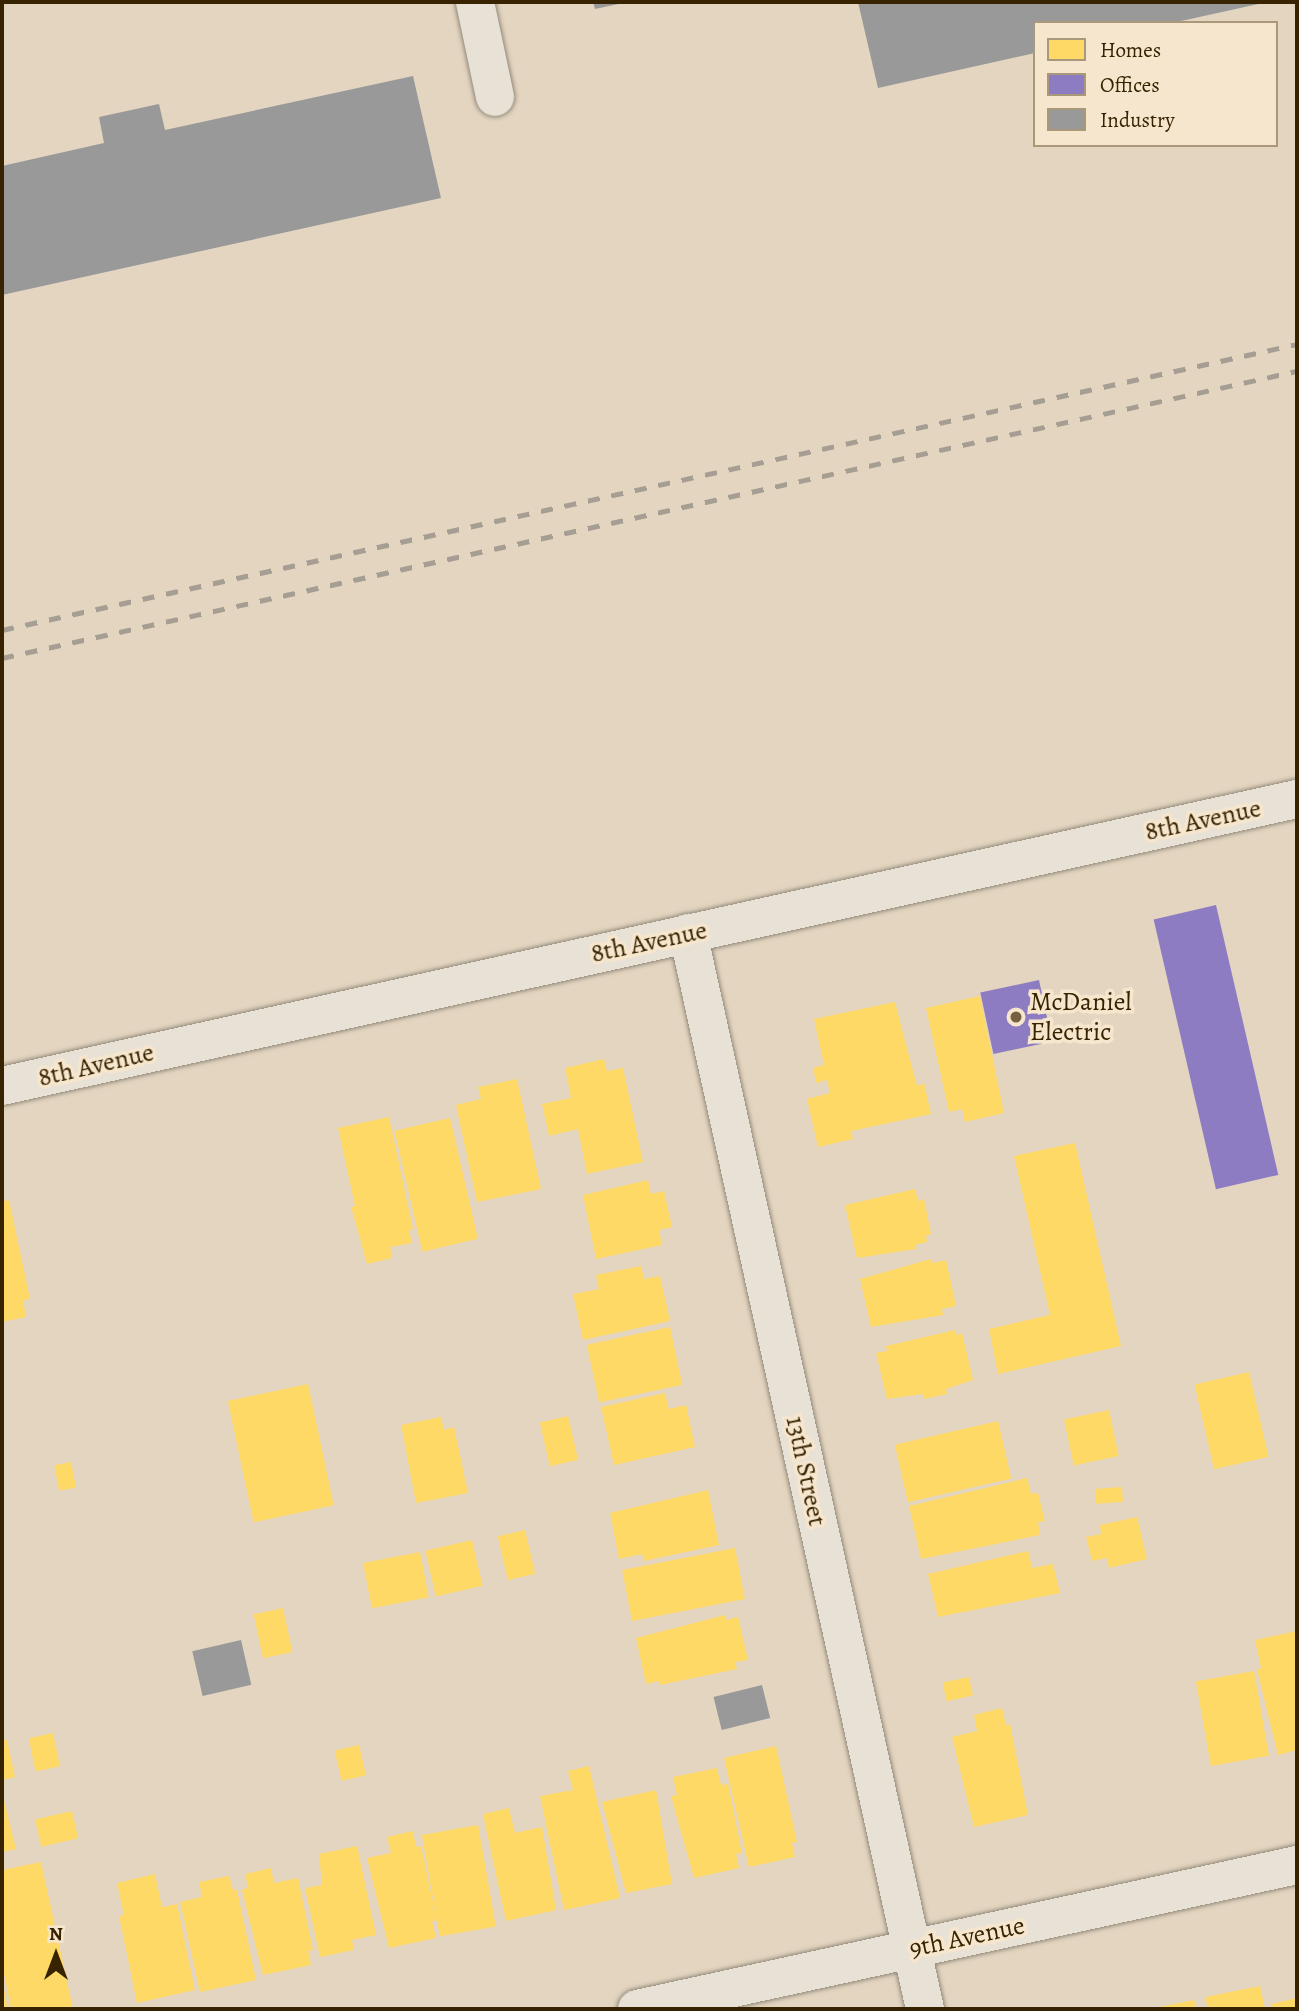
<!DOCTYPE html>
<style>
body{margin:0}
#map{position:relative;width:1299px;height:2011px;overflow:hidden;background:#e3d5c0;font-family:Alegreya,serif}
div>[style]{position:absolute}
.homes>*{inset:0;background:#ffd966;transform-origin:0 0}
.offices>*{inset:0;background:#8e7cc3;transform-origin:0 0}
.industry>*{inset:0;background:#999;transform-origin:0 0}
.roads{filter:drop-shadow(0 0 2px #948a7a) drop-shadow(0 0 2px #948a7a)}
.street>*{height:38px;margin:-19px;padding:0 19px;transform-origin:19px;border-radius:19px;background:#e8e1d6}
.secondary>*{height:38px;margin:-19px;padding:0 19px;transform-origin:19px;border-radius:19px;background:#e8e1d6}
.rail>*{height:5px;margin-top:-2.5px;transform-origin:0;background:repeating-linear-gradient(90deg,#a69e92 0 12px,transparent 0 24px)}
.dots>*{width:19px;height:19px;translate:-50% -50%;box-sizing:border-box;border:4px solid #f6e6cd;border-radius:50%}
span{translate:-50% -50%;white-space:nowrap;text-align:center;line-height:1.15;-webkit-text-stroke:7px #f6e6cd;paint-order:stroke}
.street-label{font-size:26px;color:#382301}
.poi-label{font-size:26px;color:#382301}
.left{translate:0 -50%;text-align:left}
.frame{position:absolute;inset:0;border:4px solid #382301;pointer-events:none}
.legend{position:absolute;left:1033px;top:21px;width:245px;height:126px;box-sizing:border-box;background:#f6e6cd;border:2px solid #aa987b;margin:0;padding:9px 12px;list-style:none;font-size:21px;color:#382301}
.legend li{display:flex;align-items:center;gap:14px;height:35px}
.legend b{width:35px;border:2px solid #aa987b}
.north{position:absolute;left:21px;top:1920px;width:70px;height:70px;-webkit-text-stroke:5px #f6e6cd;paint-order:stroke;rotate:0deg;font-size:19px;font-weight:700;line-height:28px;text-align:center;color:#382301}
.north::after{content:'';display:block;margin:auto;width:24px;height:32px;background:#382301;clip-path:polygon(50% 0,100% 100%,50% 72%,0 100%)}
</style>
<div id="map">
<div class="homes">
<div style="clip-path:polygon(980px 996px,1004px 1113px,965px 1122px,962px 1109px,949px 1112px,926px 1008px)"></div>
<div style="clip-path:polygon(895px 1002px,917px 1086px,924px 1083px,931px 1114px,851px 1131px,853px 1139px,818px 1147px,807px 1099px,830px 1093px,827px 1080px,816px 1083px,813px 1068px,824px 1065px,814px 1019px)"></div>
<div style="clip-path:polygon(604px 1059px,607px 1071px,623px 1068px,643px 1162px,587px 1174px,578px 1129px,549px 1136px,542px 1104px,571px 1098px,565px 1068px)"></div>
<div style="clip-path:polygon(517px 1079px,541px 1189px,477px 1202px,456px 1105px,481px 1099px,478px 1087px)"></div>
<div style="clip-path:polygon(389px 1117px,413px 1229px,409px 1230px,412px 1243px,390px 1247px,392px 1258px,367px 1264px,351px 1207px,355px 1206px,338px 1128px)"></div>
<div style="left:450px;top:1118px;width:124px;height:57px;rotate:77deg"></div>
<div style="clip-path:polygon(1075px 1143px,1121px 1346px,998px 1374px,989px 1329px,1050px 1315px,1014px 1156px)"></div>
<div style="clip-path:polygon(648px 1180px,651px 1194px,664px 1191px,672px 1227px,659px 1230px,662px 1245px,596px 1259px,583px 1195px)"></div>
<div style="clip-path:polygon(915px 1189px,918px 1201px,924px 1199px,931px 1234px,926px 1236px,927px 1242px,915px 1245px,916px 1249px,857px 1258px,845px 1205px)"></div>
<div style="clip-path:polygon(9px 1200px,30px 1299px,23px 1300px,26px 1317px,2px 1322px,2px 1202px)"></div>
<div style="clip-path:polygon(931px 1259px,932px 1263px,946px 1260px,956px 1306px,942px 1309px,943px 1315px,871px 1327px,860px 1279px)"></div>
<div style="clip-path:polygon(641px 1266px,644px 1279px,660px 1276px,670px 1321px,583px 1340px,573px 1294px,599px 1289px,596px 1275px)"></div>
<div style="left:670px;top:1327px;width:59px;height:85px;rotate:78deg"></div>
<div style="clip-path:polygon(955px 1330px,956px 1335px,962px 1333px,973px 1380px,946px 1389px,947px 1394px,924px 1399px,923px 1394px,887px 1399px,876px 1353px,887px 1351px,886px 1346px)"></div>
<div style="left:1249px;top:1372px;width:87px;height:56px;rotate:77deg"></div>
<div style="left:308px;top:1384px;width:124px;height:82px;rotate:78deg"></div>
<div style="clip-path:polygon(665px 1393px,669px 1409px,686px 1405px,695px 1447px,614px 1465px,601px 1407px)"></div>
<div style="left:1109px;top:1410px;width:47px;height:46px;rotate:78deg"></div>
<div style="left:568px;top:1416px;width:45px;height:29px;rotate:77deg"></div>
<div style="clip-path:polygon(441px 1417px,444px 1430px,454px 1427px,468px 1493px,416px 1503px,401px 1425px)"></div>
<div style="left:998px;top:1421px;width:59px;height:106px;rotate:77deg"></div>
<div style="left:71px;top:1462px;width:26px;height:17px;rotate:79deg"></div>
<div style="clip-path:polygon(1027px 1478px,1031px 1494px,1038px 1493px,1045px 1521px,1038px 1522px,1040px 1535px,921px 1559px,909px 1506px)"></div>
<div style="left:1122px;top:1487px;width:15px;height:27px;rotate:86deg"></div>
<div style="clip-path:polygon(708px 1490px,719px 1545px,644px 1561px,642px 1554px,619px 1559px,610px 1513px)"></div>
<div style="clip-path:polygon(1137px 1517px,1147px 1559px,1109px 1568px,1107px 1558px,1092px 1561px,1086px 1537px,1101px 1534px,1100px 1525px)"></div>
<div style="left:525px;top:1530px;width:45px;height:28px;rotate:77deg"></div>
<div style="left:472px;top:1540px;width:47px;height:48px;rotate:77deg"></div>
<div style="left:735px;top:1548px;width:52px;height:115px;rotate:79deg"></div>
<div style="clip-path:polygon(1028px 1551px,1032px 1568px,1053px 1564px,1060px 1593px,938px 1617px,928px 1574px)"></div>
<div style="left:420px;top:1552px;width:46px;height:58px;rotate:79deg"></div>
<div style="left:283px;top:1608px;width:45px;height:30px;rotate:78deg"></div>
<div style="clip-path:polygon(725px 1615px,726px 1620px,738px 1617px,748px 1660px,735px 1662px,737px 1669px,660px 1685px,660px 1681px,646px 1684px,636px 1638px)"></div>
<div style="clip-path:polygon(1297px 1631px,1297px 1750px,1278px 1755px,1257px 1670px,1261px 1668px,1255px 1640px)"></div>
<div style="left:1254px;top:1671px;width:86px;height:59px;rotate:80deg"></div>
<div style="left:969px;top:1677px;width:19px;height:27px;rotate:78deg"></div>
<div style="clip-path:polygon(1002px 1708px,1006px 1725px,1010px 1724px,1028px 1815px,974px 1827px,952px 1737px,977px 1731px,974px 1715px)"></div>
<div style="left:53px;top:1733px;width:34px;height:25px;rotate:78deg"></div>
<div style="clip-path:polygon(7px 1740px,15px 1777px,2px 1780px,2px 1741px)"></div>
<div style="left:359px;top:1745px;width:31px;height:25px;rotate:77deg"></div>
<div style="clip-path:polygon(776px 1746px,797px 1842px,792px 1843px,795px 1857px,749px 1867px,724px 1758px)"></div>
<div style="clip-path:polygon(589px 1766px,620px 1898px,564px 1910px,540px 1796px,573px 1790px,568px 1771px)"></div>
<div style="clip-path:polygon(717px 1768px,721px 1785px,728px 1784px,742px 1853px,736px 1854px,739px 1868px,694px 1878px,671px 1796px,677px 1795px,673px 1777px)"></div>
<div style="clip-path:polygon(656px 1790px,672px 1884px,626px 1893px,602px 1802px)"></div>
<div style="clip-path:polygon(2px 1793px,16px 1849px,2px 1852px)"></div>
<div style="clip-path:polygon(509px 1808px,515px 1833px,542px 1827px,556px 1910px,506px 1921px,483px 1814px)"></div>
<div style="left:72px;top:1811px;width:28px;height:38px;rotate:77deg"></div>
<div style="left:478px;top:1825px;width:103px;height:57px;rotate:80deg"></div>
<div style="clip-path:polygon(413px 1831px,416px 1847px,421px 1846px,437px 1921px,432px 1921px,436px 1938px,389px 1948px,367px 1858px,391px 1853px,387px 1837px)"></div>
<div style="clip-path:polygon(357px 1846px,376px 1935px,352px 1940px,354px 1950px,320px 1957px,305px 1888px,322px 1885px,319px 1854px)"></div>
<div style="clip-path:polygon(41px 1862px,73px 2009px,11px 2009px,2px 1964px,2px 1870px)"></div>
<div style="clip-path:polygon(271px 1868px,274px 1883px,298px 1878px,313px 1950px,308px 1951px,311px 1965px,263px 1975px,242px 1890px,248px 1888px,245px 1874px)"></div>
<div style="clip-path:polygon(155px 1874px,162px 1907px,177px 1904px,195px 1990px,137px 2003px,119px 1916px,124px 1915px,117px 1883px)"></div>
<div style="clip-path:polygon(229px 1876px,233px 1890px,237px 1890px,256px 1980px,200px 1992px,180px 1902px,202px 1897px,199px 1882px)"></div>
<div style="clip-path:polygon(2px 1984px,3px 1984px,8px 2009px,2px 2009px)"></div>
<div style="clip-path:polygon(1260px 1986px,1265px 2009px,1208px 2009px,1205px 1997px)"></div>
<div style="clip-path:polygon(1297px 1998px,1297px 2009px,1272px 2009px,1271px 2004px)"></div>
<div style="clip-path:polygon(1194px 2000px,1196px 2009px,1154px 2009px,1154px 2008px)"></div>
</div>
<div class="offices">
<div style="left:1216px;top:905px;width:277px;height:64px;rotate:77deg"></div>
<div style="left:1039px;top:980px;width:63px;height:60px;rotate:78deg"></div>
</div>
<div class="industry">
<div style="clip-path:polygon(593px 2px,623px 2px,623px 3px,595px 9px)"></div>
<div style="clip-path:polygon(858px 2px,1262px 2px,1263px 3px,1172px 23px,1035px 23px,1035px 53px,878px 88px)"></div>
<div style="clip-path:polygon(413px 76px,441px 198px,2px 295px,2px 166px,104px 143px,99px 117px,159px 104px,165px 130px)"></div>
<div style="left:241px;top:1640px;width:46px;height:50px;rotate:77deg"></div>
<div style="left:762px;top:1685px;width:34px;height:50px;rotate:76deg"></div>
</div>
<div class="roads">
<div class="street">
<div style="left:475px;top:2px;width:97px;rotate:78.1deg"></div>
<div style="left:688px;top:933px;width:1102px;rotate:77.58deg"></div>
<div style="left:637px;top:2009px;width:676px;rotate:-12.31deg"></div>
</div>
<div class="secondary">
<div style="left:2px;top:1086px;width:1326px;rotate:-12.5deg"></div>
</div>
</div>
<div class="rail">
<div style="left:2px;top:630px;width:1326px;rotate:-12.45deg"></div>
<div style="left:2px;top:658px;width:1326px;rotate:-12.5deg"></div>
</div>
<div class="dots">
<div style="left:1016px;top:1017px;background:#746144"></div>
</div>
<div class="street-label">
<span style="left:1203px;top:820px;rotate:-12deg">8th Avenue</span>
<span style="left:649px;top:942px;rotate:-12deg">8th Avenue</span>
<span style="left:96px;top:1065px;rotate:-13deg">8th Avenue</span>
<span style="left:806px;top:1471px;rotate:78deg">13th Street</span>
<span style="left:967px;top:1937px;rotate:-12deg">9th Avenue</span>
</div>
<div class="poi-label">
<span class="left" style="left:1030px;top:1017px">McDaniel<br>Electric</span>
</div>
<div class="frame"></div>
<ul class="legend">
<li><b style="height:19px;background:#ffd966"></b>Homes</li>
<li><b style="height:19px;background:#8e7cc3"></b>Offices</li>
<li><b style="height:19px;background:#999"></b>Industry</li>
</ul>
<div class="north">N</div>
</div>
